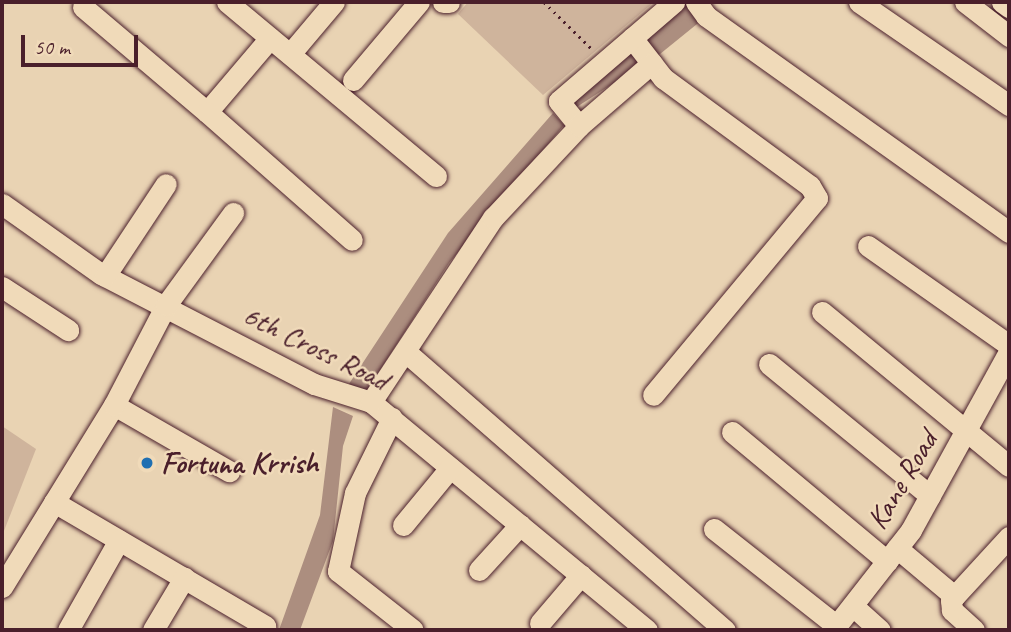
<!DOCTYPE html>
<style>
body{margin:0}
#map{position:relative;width:1011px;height:632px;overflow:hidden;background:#e9d3b3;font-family:Caveat,sans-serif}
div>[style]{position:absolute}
.green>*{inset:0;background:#cfb49c}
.water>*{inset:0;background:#ac8e7f;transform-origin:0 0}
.path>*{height:2.5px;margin-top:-1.25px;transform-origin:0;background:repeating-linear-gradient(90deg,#4a1f2b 0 2px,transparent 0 7px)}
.roads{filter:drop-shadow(0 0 2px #4a1f2b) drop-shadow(0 0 2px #4a1f2b)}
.minor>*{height:21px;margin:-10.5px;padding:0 10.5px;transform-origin:10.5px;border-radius:10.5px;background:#f0dab9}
.dots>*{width:19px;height:19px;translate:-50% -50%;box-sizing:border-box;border:4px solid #f0dab9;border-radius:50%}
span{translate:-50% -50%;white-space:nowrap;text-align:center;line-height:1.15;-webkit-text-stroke:5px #f0dab9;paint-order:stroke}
.street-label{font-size:30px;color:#4a1f2b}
.poi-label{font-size:30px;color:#4a1f2b;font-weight:700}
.left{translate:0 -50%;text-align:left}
.frame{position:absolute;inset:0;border:4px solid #4a1f2b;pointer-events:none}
.scale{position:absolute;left:21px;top:35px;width:117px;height:32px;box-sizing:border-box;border:4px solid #4a1f2b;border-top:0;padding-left:9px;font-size:21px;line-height:24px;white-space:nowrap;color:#4a1f2b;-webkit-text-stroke:5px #f0dab9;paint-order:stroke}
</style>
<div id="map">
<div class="green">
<div style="clip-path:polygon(468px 2px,654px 2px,543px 95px,458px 14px)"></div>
<div style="clip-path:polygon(2px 426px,36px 449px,2px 536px)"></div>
</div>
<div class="water">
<div style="left:686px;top:6px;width:21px;height:52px;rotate:51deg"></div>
<div style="left:631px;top:48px;width:20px;height:80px;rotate:57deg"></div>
<div style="clip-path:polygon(553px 113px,564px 125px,449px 263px,364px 395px,345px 390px,448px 233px)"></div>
<div style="clip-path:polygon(333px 407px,353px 416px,343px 446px,333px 541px,300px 630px,279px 630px,320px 515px)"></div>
</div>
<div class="path">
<div style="left:544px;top:2px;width:66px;rotate:44.4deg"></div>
</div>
<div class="roads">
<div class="minor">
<div style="left:227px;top:2px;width:272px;rotate:39.8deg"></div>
<div style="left:443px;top:2px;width:6px"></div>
<div style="left:696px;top:2px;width:17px;rotate:54deg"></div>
<div style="left:706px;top:16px;width:372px;rotate:35.5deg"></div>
<div style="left:859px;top:2px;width:182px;rotate:34.5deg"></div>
<div style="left:965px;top:2px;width:56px;rotate:37.7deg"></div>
<div style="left:1002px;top:2px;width:9px;rotate:36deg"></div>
<div style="left:83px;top:7px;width:162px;rotate:40.3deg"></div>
<div style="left:207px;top:112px;width:97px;rotate:-49.6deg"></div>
<div style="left:632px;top:38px;width:51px;rotate:52.2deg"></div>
<div style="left:663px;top:78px;width:182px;rotate:36.3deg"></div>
<div style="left:810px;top:186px;width:14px;rotate:60deg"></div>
<div style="left:817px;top:198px;width:256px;rotate:129.8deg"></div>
<div style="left:290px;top:54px;width:68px;rotate:-49.8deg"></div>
<div style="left:353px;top:80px;width:102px;rotate:-49.8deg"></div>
<div style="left:207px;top:112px;width:193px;rotate:41.4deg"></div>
<div style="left:579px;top:126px;width:32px;rotate:-129deg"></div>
<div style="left:559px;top:101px;width:152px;rotate:-40.7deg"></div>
<div style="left:2px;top:204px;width:121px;rotate:35.3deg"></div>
<div style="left:101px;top:274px;width:240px;rotate:27.3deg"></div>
<div style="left:314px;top:384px;width:60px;rotate:17.5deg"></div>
<div style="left:371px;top:402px;width:358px;rotate:39.6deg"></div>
<div style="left:868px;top:246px;width:172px;rotate:35.1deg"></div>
<div style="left:105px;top:276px;width:110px;rotate:-56.5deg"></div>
<div style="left:2px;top:287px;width:79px;rotate:33.1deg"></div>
<div style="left:822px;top:312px;width:242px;rotate:39.5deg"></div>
<div style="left:407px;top:353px;width:422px;rotate:41.1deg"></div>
<div style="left:769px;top:364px;width:208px;rotate:39.3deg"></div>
<div style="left:371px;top:402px;width:221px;rotate:-56.5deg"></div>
<div style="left:493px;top:218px;width:126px;rotate:-46.9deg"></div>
<div style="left:579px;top:126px;width:96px;rotate:-40.8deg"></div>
<div style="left:114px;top:405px;width:133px;rotate:29.9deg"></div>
<div style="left:392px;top:418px;width:84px;rotate:116.3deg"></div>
<div style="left:355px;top:493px;width:80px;rotate:102.3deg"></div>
<div style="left:338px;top:571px;width:95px;rotate:38.2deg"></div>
<div style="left:732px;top:432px;width:202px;rotate:39.8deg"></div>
<div style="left:54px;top:502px;width:245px;rotate:30.4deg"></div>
<div style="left:403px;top:525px;width:74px;rotate:-50.5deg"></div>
<div style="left:714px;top:529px;width:157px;rotate:38.3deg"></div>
<div style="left:897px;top:548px;width:75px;rotate:40.1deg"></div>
<div style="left:479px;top:570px;width:61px;rotate:-47.7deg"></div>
<div style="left:2px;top:587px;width:214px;rotate:-58.4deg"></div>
<div style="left:114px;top:405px;width:113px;rotate:-62.5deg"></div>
<div style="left:166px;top:305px;width:114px;rotate:-53.9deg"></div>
<div style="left:853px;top:606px;width:36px;rotate:42deg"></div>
<div style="left:540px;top:623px;width:63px;rotate:-49.5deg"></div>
<div style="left:68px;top:630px;width:103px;rotate:-60.5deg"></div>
<div style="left:153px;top:630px;width:61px;rotate:-59.2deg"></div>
<div style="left:833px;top:630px;width:127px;rotate:-52deg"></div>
<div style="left:911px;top:530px;width:203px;rotate:-61.2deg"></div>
<div style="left:974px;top:630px;width:30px;rotate:-138deg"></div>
<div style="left:952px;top:610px;width:10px;rotate:-96deg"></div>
<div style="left:951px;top:600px;width:86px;rotate:-47.4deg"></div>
</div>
</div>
<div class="dots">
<div style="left:147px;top:463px;background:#1f6fb2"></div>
</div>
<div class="street-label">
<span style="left:316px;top:347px;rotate:26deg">6th Cross Road</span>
<span style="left:902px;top:480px;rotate:-59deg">Kane Road</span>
</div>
<div class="poi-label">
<span class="left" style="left:161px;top:463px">Fortuna Krrish</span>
</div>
<div class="frame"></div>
<div class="scale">50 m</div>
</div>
